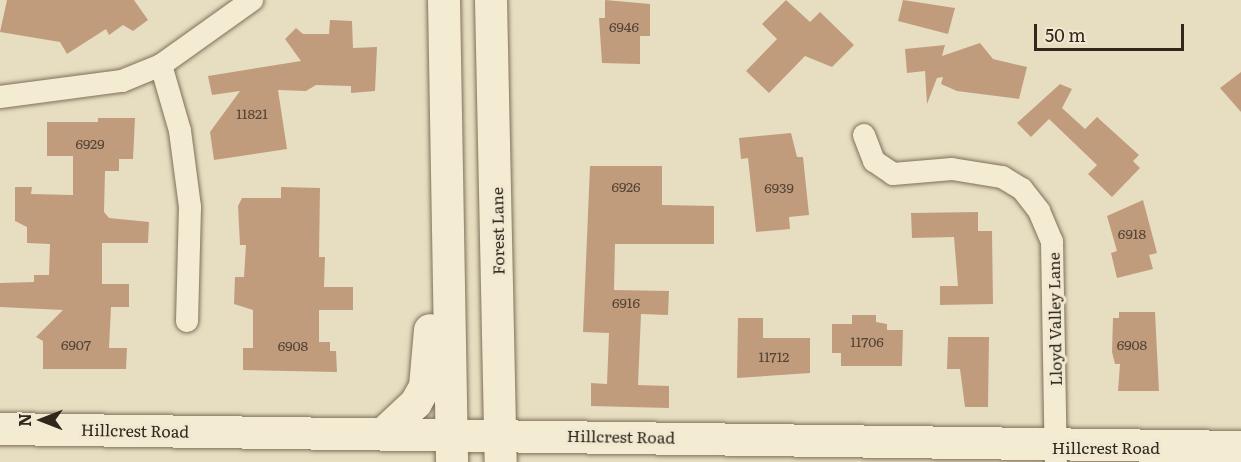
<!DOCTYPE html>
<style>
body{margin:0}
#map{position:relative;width:1241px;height:462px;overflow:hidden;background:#e7dec1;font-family:Literata,serif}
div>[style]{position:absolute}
.building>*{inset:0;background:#c19c7c}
.roads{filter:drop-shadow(0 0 2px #7f705b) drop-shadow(0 0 2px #7f705b)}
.street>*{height:22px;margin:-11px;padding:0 11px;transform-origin:11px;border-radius:11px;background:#f4ebd3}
.secondary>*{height:32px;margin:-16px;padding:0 16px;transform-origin:16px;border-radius:16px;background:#f4ebd3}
span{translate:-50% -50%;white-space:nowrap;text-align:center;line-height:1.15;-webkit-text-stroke:6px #f0e8d0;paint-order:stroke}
.number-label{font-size:14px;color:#544435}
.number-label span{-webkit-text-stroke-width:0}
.street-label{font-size:16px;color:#30271d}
.north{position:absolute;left:12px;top:390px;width:60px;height:60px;-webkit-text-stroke:4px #f0e8d0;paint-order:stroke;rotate:270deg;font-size:16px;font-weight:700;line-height:24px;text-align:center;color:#30271d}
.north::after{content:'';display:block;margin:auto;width:21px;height:27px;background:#30271d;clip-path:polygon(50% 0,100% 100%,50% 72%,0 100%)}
.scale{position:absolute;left:1034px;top:24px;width:150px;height:27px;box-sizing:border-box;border:3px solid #30271d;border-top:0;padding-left:8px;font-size:18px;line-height:21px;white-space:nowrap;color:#30271d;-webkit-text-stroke:4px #f0e8d0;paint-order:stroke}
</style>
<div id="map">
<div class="building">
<div style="clip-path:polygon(7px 0,134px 0,148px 20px,133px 31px,123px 25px,109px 35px,106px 29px,67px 54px,60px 42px,0 32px)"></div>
<div style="clip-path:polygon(605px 0,650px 4px,650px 36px,640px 36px,640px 64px,602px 63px,599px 18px,605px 18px)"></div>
<div style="clip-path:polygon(786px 0,810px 22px,820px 12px,854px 45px,832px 67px,805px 56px,769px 93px,746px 71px,777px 39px,762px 24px)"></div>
<div style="clip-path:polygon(903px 0,955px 8px,948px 34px,898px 21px)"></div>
<div style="clip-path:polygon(330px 20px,352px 21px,353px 48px,377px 47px,375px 91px,351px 93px,351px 86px,316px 85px,306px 91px,278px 90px,287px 149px,214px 160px,210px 132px,240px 91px,212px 95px,208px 76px,301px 61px,285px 39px,296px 28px,303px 34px,329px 34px)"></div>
<div style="clip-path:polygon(980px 43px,993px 59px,1027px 67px,1019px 99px,957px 91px,941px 84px,943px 77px,937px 78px,927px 104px,925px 71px,907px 73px,905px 49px,945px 45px,942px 56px)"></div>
<div style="clip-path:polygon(1241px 72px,1241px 112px,1220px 88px)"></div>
<div style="clip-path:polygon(1060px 84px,1072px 89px,1062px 108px,1085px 129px,1097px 117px,1139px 155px,1133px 161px,1140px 168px,1112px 197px,1088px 174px,1097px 165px,1049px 119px,1031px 137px,1017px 123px)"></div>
<div style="clip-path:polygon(98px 118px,135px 118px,133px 159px,119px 159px,119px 171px,105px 171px,104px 212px,109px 218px,149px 222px,148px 243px,102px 243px,102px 284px,129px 284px,129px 307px,111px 307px,109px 348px,127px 348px,126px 369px,43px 369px,43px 341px,36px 337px,63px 310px,0 307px,0 283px,34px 282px,34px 275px,49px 275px,50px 244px,27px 243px,27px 227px,15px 221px,15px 187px,32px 187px,31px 194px,73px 195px,73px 156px,47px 156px,47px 122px,98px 122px)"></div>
<div style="clip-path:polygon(791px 133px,797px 157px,803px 157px,809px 215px,789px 217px,790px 229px,756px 232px,748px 158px,741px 159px,739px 138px)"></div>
<div style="clip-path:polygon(590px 166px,662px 166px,662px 205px,714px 206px,714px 244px,615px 244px,614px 290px,669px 291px,668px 315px,641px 314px,638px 385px,669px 386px,669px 408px,591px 406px,591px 383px,607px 384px,609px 333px,583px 332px)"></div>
<div style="clip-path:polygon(281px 187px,320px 188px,319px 257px,325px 257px,324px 287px,353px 287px,353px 310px,319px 310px,319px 342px,330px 342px,330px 351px,336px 351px,337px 372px,243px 370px,243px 348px,253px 348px,253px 310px,234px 304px,235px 277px,244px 277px,246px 245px,240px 245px,238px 206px,242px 198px,281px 198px)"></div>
<div style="clip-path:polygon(1143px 200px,1157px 253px,1149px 255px,1153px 269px,1117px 278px,1111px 253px,1117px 251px,1107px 216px)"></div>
<div style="clip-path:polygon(978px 212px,978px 231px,992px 231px,993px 304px,940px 305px,940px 286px,958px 286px,954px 237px,912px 238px,911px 213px)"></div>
<div style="clip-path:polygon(1119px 312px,1155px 312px,1159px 391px,1118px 391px,1120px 364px,1115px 364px,1112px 352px,1113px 318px,1119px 318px)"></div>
<div style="clip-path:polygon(852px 315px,876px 315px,876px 322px,887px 324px,887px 330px,903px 330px,902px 366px,841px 366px,841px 353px,832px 353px,832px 324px,852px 324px)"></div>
<div style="clip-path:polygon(738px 318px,763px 318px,763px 338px,810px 338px,810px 373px,737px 378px)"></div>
<div style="clip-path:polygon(948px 337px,989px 337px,988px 407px,965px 407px,960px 369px,947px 369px)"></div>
</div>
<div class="roads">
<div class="street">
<div style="left:161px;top:65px;width:69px;rotate:73.9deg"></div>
<div style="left:180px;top:131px;width:77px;rotate:82.5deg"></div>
<div style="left:190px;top:207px;width:114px;rotate:91.5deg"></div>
<div style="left:0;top:97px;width:123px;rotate:-7.5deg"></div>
<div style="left:122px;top:81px;width:42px;rotate:-22.3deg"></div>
<div style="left:161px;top:65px;width:112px;rotate:-35.5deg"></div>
<div style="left:864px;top:135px;width:28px;rotate:69deg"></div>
<div style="left:874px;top:161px;width:23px;rotate:34deg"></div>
<div style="left:893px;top:174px;width:59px;rotate:-4.8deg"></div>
<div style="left:952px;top:169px;width:51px;rotate:9.1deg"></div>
<div style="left:1002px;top:177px;width:23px;rotate:31deg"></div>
<div style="left:1022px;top:189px;width:28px;rotate:52deg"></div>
<div style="left:1039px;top:211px;width:34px;rotate:67deg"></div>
<div style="left:1052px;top:242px;width:220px;rotate:89deg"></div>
</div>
<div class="secondary">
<div style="left:444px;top:0;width:462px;rotate:89deg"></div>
<div style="left:491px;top:0;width:462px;rotate:88.8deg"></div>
<div style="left:0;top:429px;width:1241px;rotate:0.83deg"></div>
<div style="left:383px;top:434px;width:45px;rotate:-43.2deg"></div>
<div style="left:416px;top:403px;width:18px;rotate:-61deg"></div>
<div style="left:425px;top:387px;width:57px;rotate:-85deg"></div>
</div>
</div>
<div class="number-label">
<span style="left:624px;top:26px">6946</span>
<span style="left:252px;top:113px">11821</span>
<span style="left:90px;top:143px">6929</span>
<span style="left:626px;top:186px">6926</span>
<span style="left:779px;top:187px">6939</span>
<span style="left:1132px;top:233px">6918</span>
<span style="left:626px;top:302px">6916</span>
<span style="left:867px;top:341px">11706</span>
<span style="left:76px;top:344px">6907</span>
<span style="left:1132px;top:344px">6908</span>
<span style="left:293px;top:345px">6908</span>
<span style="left:774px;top:356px">11712</span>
</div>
<div class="street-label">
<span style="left:497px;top:231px;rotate:-91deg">Forest Lane</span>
<span style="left:1054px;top:319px;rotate:-91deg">Lloyd Valley Lane</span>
<span style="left:135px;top:430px;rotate:1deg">Hillcrest Road</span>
<span style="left:621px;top:436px;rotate:1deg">Hillcrest Road</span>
<span style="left:1106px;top:447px">Hillcrest Road</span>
</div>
<div class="north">N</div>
<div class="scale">50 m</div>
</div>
